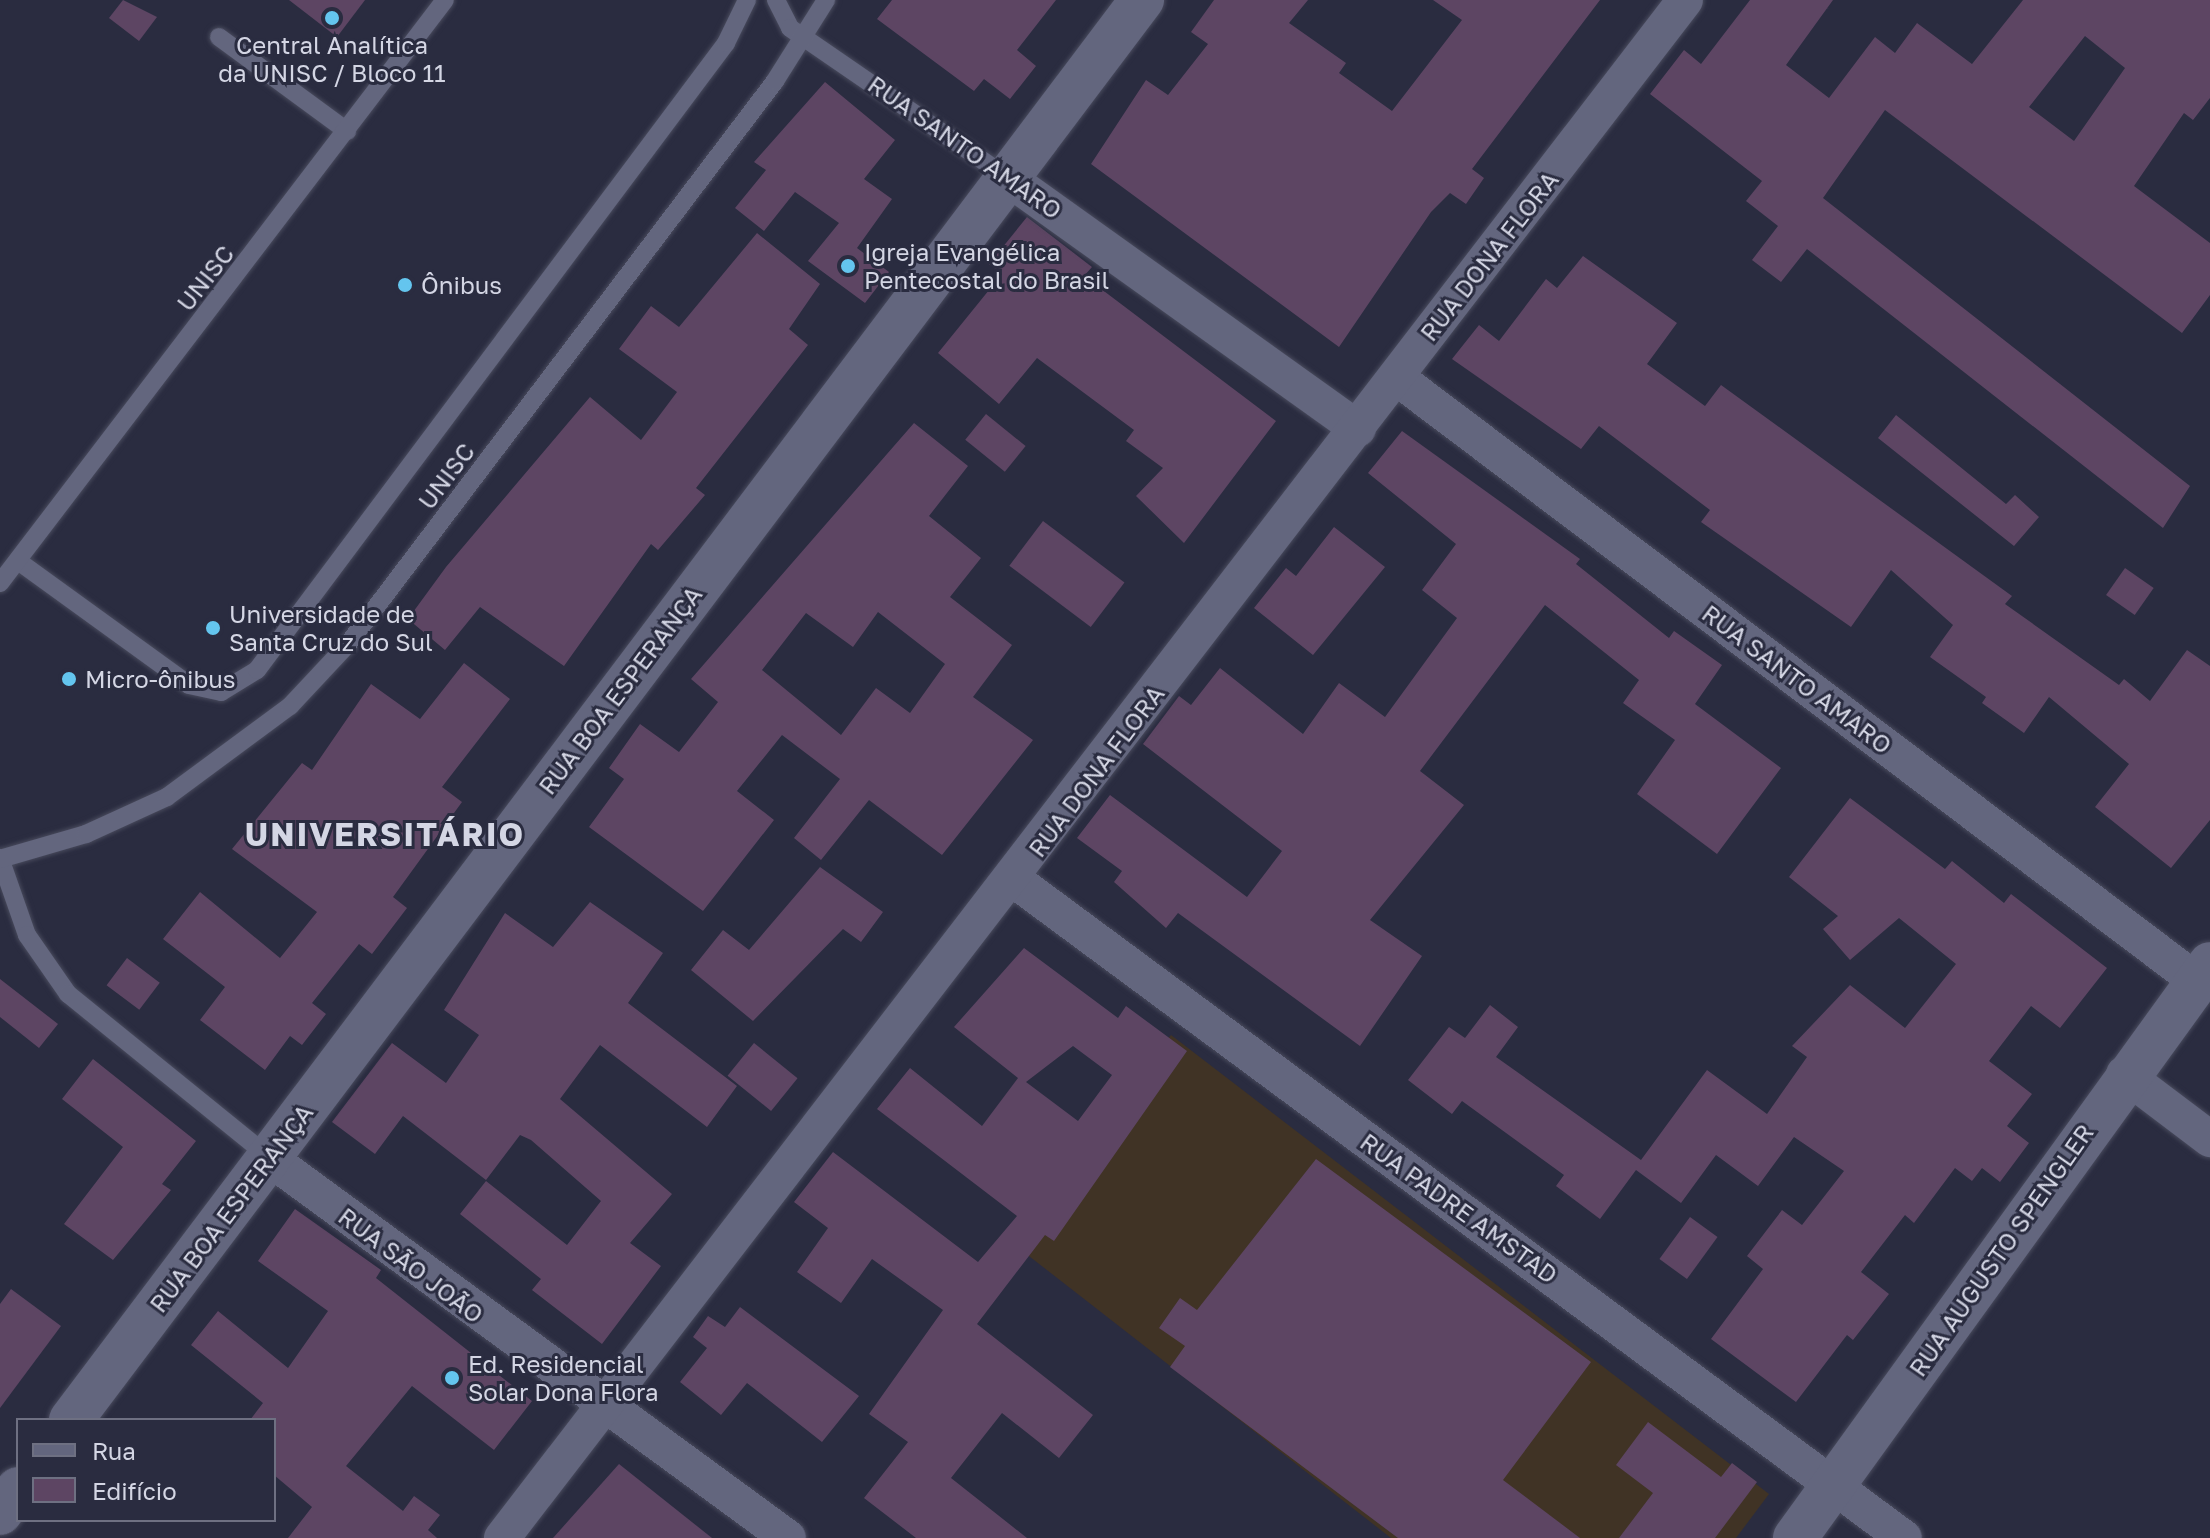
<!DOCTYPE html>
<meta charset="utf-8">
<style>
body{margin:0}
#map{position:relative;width:2210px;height:1538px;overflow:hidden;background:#2a2c40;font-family:"Golos Text",sans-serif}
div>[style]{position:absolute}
.industrial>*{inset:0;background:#403325}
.building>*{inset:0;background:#5d4563;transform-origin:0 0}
.roads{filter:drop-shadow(0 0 2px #484a5c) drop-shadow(0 0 2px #484a5c)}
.service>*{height:18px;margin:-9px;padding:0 9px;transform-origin:9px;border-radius:9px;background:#63667e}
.minor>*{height:36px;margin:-18px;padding:0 18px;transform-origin:18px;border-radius:18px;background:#63667e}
.tertiary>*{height:44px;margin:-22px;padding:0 22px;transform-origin:22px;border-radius:22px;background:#63667e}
.dots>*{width:22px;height:22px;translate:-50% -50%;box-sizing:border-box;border:4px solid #2a2c40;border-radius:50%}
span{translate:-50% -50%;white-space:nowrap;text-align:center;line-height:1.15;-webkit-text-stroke:6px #2a2c40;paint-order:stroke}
.poi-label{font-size:24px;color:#d4d6e4}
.left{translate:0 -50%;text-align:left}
.street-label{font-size:24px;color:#d4d6e4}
.district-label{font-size:32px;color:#d4d6e4;font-weight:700;letter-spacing:2px}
.legend{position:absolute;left:16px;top:1418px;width:260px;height:104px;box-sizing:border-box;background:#2a2c40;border:2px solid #6e7082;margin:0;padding:10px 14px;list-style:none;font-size:24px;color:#d4d6e4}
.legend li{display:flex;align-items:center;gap:16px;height:40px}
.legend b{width:40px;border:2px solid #6e7082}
</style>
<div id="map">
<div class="industrial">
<div style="clip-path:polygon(1171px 1035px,1769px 1494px,1736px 1538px,1391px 1538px,1011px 1242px)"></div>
</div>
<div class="building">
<div style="clip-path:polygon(123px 0,157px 17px,139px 41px,109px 18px)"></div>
<div style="clip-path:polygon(289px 0,365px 0,337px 37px)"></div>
<div style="clip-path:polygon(892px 0,1056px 0,1017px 50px,1036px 66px,1010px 99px,984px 79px,974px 91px,877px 19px)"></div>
<div style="clip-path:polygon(1214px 0,1308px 0,1289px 23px,1346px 63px,1339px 73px,1392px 111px,1462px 20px,1433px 0,1600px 0,1472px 169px,1484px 178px,1466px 204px,1450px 193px,1431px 212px,1339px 347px,1091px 164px,1146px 80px,1168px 95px,1208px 44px,1191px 32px)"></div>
<div style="clip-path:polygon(evenodd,1750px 0,1833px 0,1786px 65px,1829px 98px,1875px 37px,1895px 53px,1917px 23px,1972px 64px,2023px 0,2210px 0,2210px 98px,2193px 120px,2184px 113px,2134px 186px,2210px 243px,2210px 295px,2182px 333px,1885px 110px,1823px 198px,2190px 486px,2163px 528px,1807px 249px,1781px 282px,1752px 260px,1778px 226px,1746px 201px,1762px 181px,1650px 94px,1684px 50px,1701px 64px,1750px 0,2085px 36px,2125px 68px,2074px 141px,2029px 107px,2085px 36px)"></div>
<div style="clip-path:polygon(825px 82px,895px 140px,864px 179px,892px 199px,857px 248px,889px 272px,865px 303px,808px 261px,839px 223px,795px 192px,764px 231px,735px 208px,766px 170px,754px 162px)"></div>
<div style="clip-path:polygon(1027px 217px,1092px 267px,1084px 276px,1276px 421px,1184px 543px,1136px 496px,1163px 468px,1126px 441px,1134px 430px,1037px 358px,999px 404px,938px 353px,1002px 274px,989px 264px)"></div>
<div style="clip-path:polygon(757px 233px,820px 284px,789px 329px,808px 345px,696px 488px,705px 495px,658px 550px,651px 544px,564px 666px,480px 607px,445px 650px,408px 619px,446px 567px,590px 397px,641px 440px,677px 392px,619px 349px,651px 306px,679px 327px)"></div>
<div style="clip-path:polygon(1583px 256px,1677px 323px,1647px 364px,1705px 406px,1721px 385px,2012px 596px,2005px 604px,2119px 685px,2124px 679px,2150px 701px,2187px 650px,2210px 666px,2210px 820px,2171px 868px,2095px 807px,2129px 764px,2049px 697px,2024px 733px,1982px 703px,1986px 697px,1930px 657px,1953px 625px,1891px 570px,1851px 627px,1701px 522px,1710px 510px,1599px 426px,1581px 449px,1452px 359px,1479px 325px,1499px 341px,1546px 279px,1557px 288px)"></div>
<div style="left:986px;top:414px;width:51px;height:33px;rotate:39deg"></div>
<div style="clip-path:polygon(1896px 415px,2006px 504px,2015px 495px,2039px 517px,2014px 546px,1878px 438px)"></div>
<div style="clip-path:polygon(evenodd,914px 423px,968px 466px,929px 516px,981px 558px,950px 597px,1012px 645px,973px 697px,1033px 740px,942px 855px,869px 800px,821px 860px,794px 838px,840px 779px,782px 735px,737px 791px,774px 820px,703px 911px,589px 827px,624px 779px,609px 768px,640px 724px,679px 752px,718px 702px,691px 679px,914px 423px,878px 612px,945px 664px,910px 713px,876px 688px,841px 735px,762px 670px,806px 613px,853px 647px,878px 612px)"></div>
<div style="clip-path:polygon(1402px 431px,1580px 559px,1576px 564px,1669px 638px,1674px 631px,1722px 665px,1695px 704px,1781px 768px,1717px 854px,1637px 794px,1675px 740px,1623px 703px,1639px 680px,1545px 605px,1420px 771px,1464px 805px,1370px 920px,1422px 956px,1360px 1046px,1178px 913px,1166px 928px,1114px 882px,1122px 871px,1077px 838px,1110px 795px,1247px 897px,1282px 851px,1143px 744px,1179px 696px,1191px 705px,1220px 668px,1303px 734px,1339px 683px,1385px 717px,1457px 618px,1422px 590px,1456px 544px,1368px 473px)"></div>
<div style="left:1043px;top:521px;width:102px;height:56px;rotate:37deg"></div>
<div style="clip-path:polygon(1334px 527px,1385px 567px,1313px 655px,1254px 608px,1286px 568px,1296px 576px)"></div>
<div style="left:2125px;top:568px;width:35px;height:33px;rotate:35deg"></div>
<div style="clip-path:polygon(464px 663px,510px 699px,442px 787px,462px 802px,393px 897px,407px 908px,372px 954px,359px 944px,312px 1003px,326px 1014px,302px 1045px,290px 1036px,265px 1070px,200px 1020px,225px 987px,163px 939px,200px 892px,280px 958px,317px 912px,232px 849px,302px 763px,312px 770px,371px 684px,420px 719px)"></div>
<div style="clip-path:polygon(1850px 798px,1945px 869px,1952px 861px,2004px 903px,2011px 894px,2107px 968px,2060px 1028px,2031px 1006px,1989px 1061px,2032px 1094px,2007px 1126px,2029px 1143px,2000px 1182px,1982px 1168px,1972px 1181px,1955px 1168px,1914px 1223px,1905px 1215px,1861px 1272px,1889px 1294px,1853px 1340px,1847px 1335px,1796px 1402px,1711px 1339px,1763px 1269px,1747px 1256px,1782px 1210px,1802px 1225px,1844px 1171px,1794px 1137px,1758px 1186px,1716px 1155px,1681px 1203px,1636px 1170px,1600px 1219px,1556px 1186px,1564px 1175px,1462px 1101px,1452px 1114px,1408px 1080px,1449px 1027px,1465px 1038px,1490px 1005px,1518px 1027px,1496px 1057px,1641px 1160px,1707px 1070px,1767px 1114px,1807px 1057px,1792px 1046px,1850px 985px,1905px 1028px,1956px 964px,1899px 918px,1850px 960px,1823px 929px,1838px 916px,1789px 877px)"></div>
<div style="clip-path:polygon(820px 867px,883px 912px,861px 942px,843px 929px,753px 1021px,691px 970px,723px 930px,749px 950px)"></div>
<div style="clip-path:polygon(590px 902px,663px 953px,628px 1003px,737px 1086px,707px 1127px,600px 1045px,560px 1099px,672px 1194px,630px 1243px,661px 1266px,602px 1344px,532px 1290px,541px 1279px,460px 1214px,486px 1181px,567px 1245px,601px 1201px,531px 1140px,520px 1135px,486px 1180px,403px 1116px,375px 1154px,332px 1122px,392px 1043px,446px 1083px,479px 1035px,444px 1010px,505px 913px,553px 947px)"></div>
<div style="clip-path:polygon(evenodd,1024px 948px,1118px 1018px,1126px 1006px,1187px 1051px,1054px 1241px,1045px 1235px,977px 1324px,1093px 1415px,1059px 1458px,1002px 1413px,951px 1478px,1027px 1538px,916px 1538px,864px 1498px,908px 1442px,869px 1414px,943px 1310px,872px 1259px,841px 1303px,797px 1272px,828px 1228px,794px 1202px,833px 1152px,978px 1262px,1017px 1216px,877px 1109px,910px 1068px,982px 1126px,1018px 1078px,954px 1027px,1024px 948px,1073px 1046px,1112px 1075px,1078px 1121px,1026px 1082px,1073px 1046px)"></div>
<div style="left:127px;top:958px;width:41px;height:34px;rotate:37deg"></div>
<div style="clip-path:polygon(0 979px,58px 1024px,39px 1048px,0 1017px)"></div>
<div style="left:754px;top:1043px;width:56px;height:42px;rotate:39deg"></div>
<div style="clip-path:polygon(93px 1059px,196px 1141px,162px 1184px,171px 1190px,113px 1260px,64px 1224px,123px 1147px,62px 1099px)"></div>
<div style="clip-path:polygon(1316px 1159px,1591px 1362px,1503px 1480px,1580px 1538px,1398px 1538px,1170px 1367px,1185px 1346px,1159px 1328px,1180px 1298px,1197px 1310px)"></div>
<div style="clip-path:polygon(295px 1209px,381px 1270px,376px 1278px,532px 1401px,494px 1450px,412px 1386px,346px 1466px,403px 1511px,414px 1496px,440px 1515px,428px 1530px,437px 1538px,288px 1538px,312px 1507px,274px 1475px,274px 1420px,250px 1420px,263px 1403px,191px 1345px,218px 1311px,288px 1368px,328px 1311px,258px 1261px)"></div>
<div style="left:1690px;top:1217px;width:34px;height:52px;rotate:36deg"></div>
<div style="clip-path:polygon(11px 1289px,61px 1326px,0 1408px,0 1304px)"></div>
<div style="clip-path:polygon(740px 1307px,859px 1396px,822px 1442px,747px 1383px,721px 1415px,680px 1382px,707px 1348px,693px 1337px,708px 1316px,725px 1327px)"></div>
<div style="clip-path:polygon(1648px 1422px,1721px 1477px,1732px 1463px,1757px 1482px,1715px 1538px,1619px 1538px,1653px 1493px,1616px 1465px)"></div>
<div style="clip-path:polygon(619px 1464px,712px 1538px,553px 1538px)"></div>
</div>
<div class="roads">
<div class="service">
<div style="left:776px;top:0;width:31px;rotate:63deg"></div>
<div style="left:790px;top:28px;width:261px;rotate:34.5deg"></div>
<div style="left:219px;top:37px;width:159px;rotate:36.3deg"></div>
<div style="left:18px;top:561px;width:211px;rotate:35.9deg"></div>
<div style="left:189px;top:685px;width:33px;rotate:12deg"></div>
<div style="left:221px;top:692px;width:42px;rotate:-31.4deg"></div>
<div style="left:257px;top:670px;width:783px;rotate:-53.2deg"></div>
<div style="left:726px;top:43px;width:48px;rotate:-64deg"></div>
<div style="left:0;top:583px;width:733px;rotate:-52.65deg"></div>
<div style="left:0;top:858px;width:82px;rotate:70.7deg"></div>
<div style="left:27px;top:935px;width:72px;rotate:55.2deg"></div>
<div style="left:68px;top:994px;width:259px;rotate:39deg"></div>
<div style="left:0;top:859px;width:90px;rotate:-16.2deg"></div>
<div style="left:86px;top:834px;width:89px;rotate:-24.6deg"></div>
<div style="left:167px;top:797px;width:153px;rotate:-36.5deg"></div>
<div style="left:290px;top:706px;width:85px;rotate:-46.9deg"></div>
<div style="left:348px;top:644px;width:707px;rotate:-52.82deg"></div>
<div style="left:775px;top:81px;width:96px;rotate:-57.8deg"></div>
</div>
<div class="minor">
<div style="left:1005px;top:176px;width:434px;rotate:35.6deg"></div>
<div style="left:1396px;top:377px;width:1003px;rotate:37.02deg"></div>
<div style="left:1013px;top:879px;width:1108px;rotate:36.49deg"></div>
<div style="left:2124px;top:1074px;width:108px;rotate:37.1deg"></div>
<div style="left:269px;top:1158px;width:643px;rotate:36.21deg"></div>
<div style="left:502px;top:1538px;width:1940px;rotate:-52.43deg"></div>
</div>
<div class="tertiary">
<div style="left:71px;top:1420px;width:1779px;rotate:-52.98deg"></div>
<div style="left:0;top:1513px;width:30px;rotate:-53deg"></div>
<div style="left:1795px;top:1538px;width:708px;rotate:-54.13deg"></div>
</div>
</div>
<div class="dots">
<div style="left:332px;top:18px;background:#64c5ee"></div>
<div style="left:848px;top:266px;background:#64c5ee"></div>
<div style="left:405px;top:285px;background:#64c5ee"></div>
<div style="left:213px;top:628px;background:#64c5ee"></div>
<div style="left:69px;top:679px;background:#64c5ee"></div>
<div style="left:452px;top:1378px;background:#64c5ee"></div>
</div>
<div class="poi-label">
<span style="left:332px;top:59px">Central Analítica<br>da UNISC / Bloco 11</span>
<span class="left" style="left:864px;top:266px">Igreja Evangélica<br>Pentecostal do Brasil</span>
<span class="left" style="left:421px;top:285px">Ônibus</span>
<span class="left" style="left:229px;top:628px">Universidade de<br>Santa Cruz do Sul</span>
<span class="left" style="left:85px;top:679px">Micro-ônibus</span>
<span class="left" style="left:468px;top:1378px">Ed. Residencial<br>Solar Dona Flora</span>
</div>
<div class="street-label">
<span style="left:965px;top:147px;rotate:35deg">RUA SANTO AMARO</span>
<span style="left:1489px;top:256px;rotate:-52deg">RUA DONA FLORA</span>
<span style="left:205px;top:278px;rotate:-52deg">UNISC</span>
<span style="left:446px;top:476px;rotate:-53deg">UNISC</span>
<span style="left:1797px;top:679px;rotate:37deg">RUA SANTO AMARO</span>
<span style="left:620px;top:690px;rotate:-53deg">RUA BOA ESPERANÇA</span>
<span style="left:1096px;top:771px;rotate:-53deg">RUA DONA FLORA</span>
<span style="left:231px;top:1208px;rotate:-53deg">RUA BOA ESPERANÇA</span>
<span style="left:1459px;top:1208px;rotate:36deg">RUA PADRE AMSTAD</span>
<span style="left:2001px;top:1250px;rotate:-55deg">RUA AUGUSTO SPENGLER</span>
<span style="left:411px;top:1265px;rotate:37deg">RUA SÃO JOÃO</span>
</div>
<div class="district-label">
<span style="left:385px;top:834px">UNIVERSITÁRIO</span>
</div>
<ul class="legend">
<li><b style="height:10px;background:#63667e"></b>Rua</li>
<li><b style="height:22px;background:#5d4563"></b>Edifício</li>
</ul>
</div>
